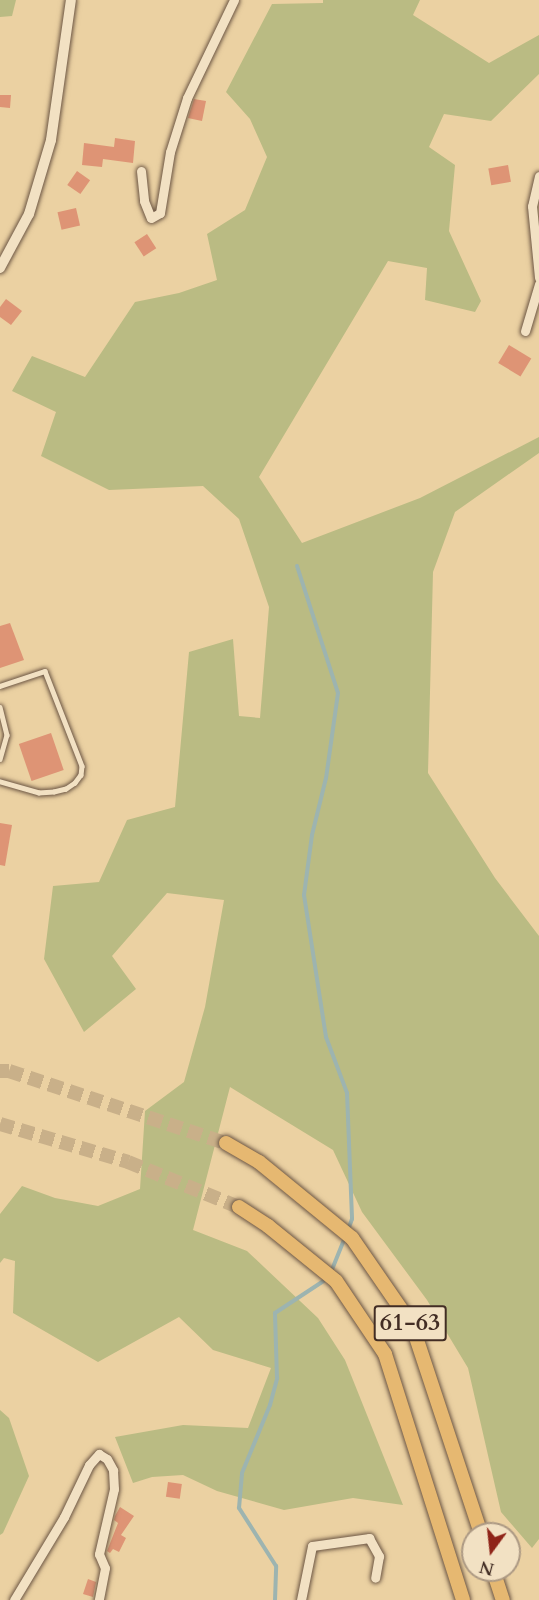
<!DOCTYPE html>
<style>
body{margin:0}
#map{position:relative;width:539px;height:1600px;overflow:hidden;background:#ebd1a2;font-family:Cardo,serif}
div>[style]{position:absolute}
.green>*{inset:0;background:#babb83}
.stream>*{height:4px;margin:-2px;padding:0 2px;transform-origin:2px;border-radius:2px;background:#9db4b0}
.building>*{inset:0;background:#de9475;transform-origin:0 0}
.primary-tunnel>*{height:14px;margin-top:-7px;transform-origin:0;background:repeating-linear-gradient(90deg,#c9b089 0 14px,transparent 0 21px)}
.roads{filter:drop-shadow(0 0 2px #6c5644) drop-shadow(0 0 2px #6c5644)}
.service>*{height:4.5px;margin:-2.25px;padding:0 2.25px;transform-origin:2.25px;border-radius:2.25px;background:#f2e1c3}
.minor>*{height:9px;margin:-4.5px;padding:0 4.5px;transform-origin:4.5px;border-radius:4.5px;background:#f2e1c3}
.tertiary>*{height:10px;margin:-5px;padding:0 5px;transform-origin:5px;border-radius:5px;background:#f2e1c3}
.primary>*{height:14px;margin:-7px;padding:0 7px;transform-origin:7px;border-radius:7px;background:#e6b871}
span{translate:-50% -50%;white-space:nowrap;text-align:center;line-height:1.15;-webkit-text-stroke:4.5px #f2e1c3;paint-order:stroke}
.shield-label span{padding:2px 4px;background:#f2e1c3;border:2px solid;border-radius:4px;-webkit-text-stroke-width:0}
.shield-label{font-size:24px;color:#422d24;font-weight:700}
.north{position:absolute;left:461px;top:1522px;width:60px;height:60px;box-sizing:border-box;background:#f2e1c3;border:2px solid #ac9983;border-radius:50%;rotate:195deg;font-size:16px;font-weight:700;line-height:24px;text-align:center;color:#422d24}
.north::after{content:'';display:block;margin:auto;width:21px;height:27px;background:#8f2418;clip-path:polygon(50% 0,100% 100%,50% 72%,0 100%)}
</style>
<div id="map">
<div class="green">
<div style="clip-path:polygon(0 0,16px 0,12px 16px,0 17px)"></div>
<div style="clip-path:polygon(323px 0,420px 0,413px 15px,489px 63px,539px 35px,539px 74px,491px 121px,444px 114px,429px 147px,455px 165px,449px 231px,481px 301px,475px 312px,425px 300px,427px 268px,388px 261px,259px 477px,302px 543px,420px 498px,539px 437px,539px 453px,455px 512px,433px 572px,428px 773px,495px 878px,539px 936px,539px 1539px,532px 1548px,501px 1512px,468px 1368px,427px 1300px,362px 1212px,333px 1150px,230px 1087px,193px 1230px,247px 1251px,318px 1318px,345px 1360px,403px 1505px,353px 1498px,284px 1510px,217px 1491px,183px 1475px,152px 1477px,133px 1483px,115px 1437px,183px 1425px,248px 1428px,271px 1368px,213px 1350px,179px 1317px,98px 1362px,13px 1313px,15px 1261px,4px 1258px,0 1263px,0 1214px,22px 1186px,55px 1198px,98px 1206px,140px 1189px,145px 1111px,184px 1082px,205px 1007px,224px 900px,167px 893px,112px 956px,136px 989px,84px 1032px,44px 959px,53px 886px,99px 882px,127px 820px,175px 807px,189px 652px,233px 639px,239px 716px,260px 718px,269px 607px,239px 519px,203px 486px,109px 490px,41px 456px,56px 412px,12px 391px,32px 356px,85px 377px,135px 302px,179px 293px,217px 280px,207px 234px,245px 210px,267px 157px,250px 119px,226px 92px,272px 4px,323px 3px)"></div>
<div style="clip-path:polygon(0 1410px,9px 1418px,29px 1476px,3px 1533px,0 1535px)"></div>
</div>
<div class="stream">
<div style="left:297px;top:566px;width:133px;rotate:72.1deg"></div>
<div style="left:338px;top:693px;width:86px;rotate:98deg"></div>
<div style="left:326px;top:778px;width:59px;rotate:103.8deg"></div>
<div style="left:312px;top:835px;width:61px;rotate:97.6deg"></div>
<div style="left:304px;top:895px;width:144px;rotate:81.2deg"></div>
<div style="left:326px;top:1037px;width:60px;rotate:69.4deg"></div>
<div style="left:347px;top:1093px;width:126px;rotate:87.7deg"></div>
<div style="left:352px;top:1219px;width:12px;rotate:110deg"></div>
<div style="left:331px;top:1272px;width:38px;rotate:-68deg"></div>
<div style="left:275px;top:1600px;width:34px;rotate:-88deg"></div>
<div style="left:276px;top:1566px;width:69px;rotate:-122.5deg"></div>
<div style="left:239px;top:1508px;width:35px;rotate:-85deg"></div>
<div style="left:242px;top:1473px;width:74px;rotate:-67.6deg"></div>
<div style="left:270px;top:1405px;width:28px;rotate:-75deg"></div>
<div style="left:277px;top:1378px;width:65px;rotate:-91.8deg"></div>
<div style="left:275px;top:1313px;width:64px;rotate:-33.4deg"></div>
</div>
<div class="building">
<div style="clip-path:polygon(0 95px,11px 95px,10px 108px,0 107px)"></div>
<div style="clip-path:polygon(194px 99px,206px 101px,202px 121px,188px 118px)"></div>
<div style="clip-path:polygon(115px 138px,135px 141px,133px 163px,103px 159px,102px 167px,82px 165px,84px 143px,114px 147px)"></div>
<div style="left:508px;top:165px;width:17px;height:20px;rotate:80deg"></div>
<div style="left:77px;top:171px;width:16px;height:17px;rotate:35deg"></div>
<div style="left:76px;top:208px;width:18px;height:19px;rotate:77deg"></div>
<div style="left:147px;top:234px;width:17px;height:15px;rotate:57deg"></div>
<div style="clip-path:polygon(6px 299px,22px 311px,11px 325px,0 317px,0 307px)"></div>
<div style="left:509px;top:345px;width:26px;height:21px;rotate:31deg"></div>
<div style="clip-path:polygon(10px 623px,24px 660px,0 668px,0 626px)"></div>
<div style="left:51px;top:733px;width:39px;height:34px;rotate:71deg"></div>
<div style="clip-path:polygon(0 823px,12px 825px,5px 866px,0 865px)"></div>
<div style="left:168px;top:1482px;width:14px;height:15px;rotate:8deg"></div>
<div style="clip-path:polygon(120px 1507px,134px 1516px,121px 1535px,126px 1538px,119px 1552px,113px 1549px,110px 1553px,107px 1551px,118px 1523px,114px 1520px,115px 1516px)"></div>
<div style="clip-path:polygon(88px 1579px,96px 1582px,93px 1597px,83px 1594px)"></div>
</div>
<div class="primary-tunnel">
<div style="left:0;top:1071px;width:9px"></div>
<div style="left:9px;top:1071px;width:229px;rotate:18.4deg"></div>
<div style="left:0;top:1124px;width:134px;rotate:16.5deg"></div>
<div style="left:128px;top:1162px;width:120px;rotate:22.1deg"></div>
</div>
<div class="roads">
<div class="service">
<div style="left:0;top:686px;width:47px;rotate:-18.4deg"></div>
<div style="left:45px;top:671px;width:102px;rotate:68.7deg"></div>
<div style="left:82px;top:766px;width:9px;rotate:96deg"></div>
<div style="left:81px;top:775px;width:10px;rotate:127deg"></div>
<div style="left:75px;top:783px;width:11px;rotate:146deg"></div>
<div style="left:66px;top:789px;width:12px;rotate:166deg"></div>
<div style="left:54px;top:792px;width:15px;rotate:176deg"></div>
<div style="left:39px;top:793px;width:41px;rotate:-164.2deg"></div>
<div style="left:0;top:707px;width:29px;rotate:76deg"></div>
<div style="left:7px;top:735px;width:25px;rotate:106deg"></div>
</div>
<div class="minor">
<div style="left:141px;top:171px;width:30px;rotate:84deg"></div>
<div style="left:144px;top:201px;width:18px;rotate:68deg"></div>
<div style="left:151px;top:218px;width:10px;rotate:-29deg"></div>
<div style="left:160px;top:213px;width:62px;rotate:-80.7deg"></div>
<div style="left:170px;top:152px;width:57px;rotate:-72.5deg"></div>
<div style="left:187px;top:98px;width:109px;rotate:-64.4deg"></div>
<div style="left:539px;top:176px;width:31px;rotate:103deg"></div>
<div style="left:532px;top:206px;width:72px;rotate:84.4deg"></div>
<div style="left:525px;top:331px;width:49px;rotate:-73.4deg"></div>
<div style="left:14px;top:1600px;width:97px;rotate:-58.9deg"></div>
<div style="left:64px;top:1517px;width:58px;rotate:-64.3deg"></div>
<div style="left:89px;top:1465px;width:15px;rotate:-48deg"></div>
<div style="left:99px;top:1454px;width:9px;rotate:32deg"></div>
<div style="left:107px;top:1459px;width:13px;rotate:61deg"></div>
<div style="left:113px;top:1470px;width:19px;rotate:87deg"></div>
<div style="left:114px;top:1489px;width:67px;rotate:103deg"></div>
<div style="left:99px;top:1554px;width:15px;rotate:67deg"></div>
<div style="left:105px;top:1568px;width:33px;rotate:101deg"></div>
<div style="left:301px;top:1600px;width:55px;rotate:-78.5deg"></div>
<div style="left:312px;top:1546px;width:58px;rotate:-8deg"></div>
<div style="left:369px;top:1538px;width:21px;rotate:61deg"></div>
<div style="left:379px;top:1556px;width:22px;rotate:100deg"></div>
</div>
<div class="tertiary">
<div style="left:0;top:268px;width:61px;rotate:-61.8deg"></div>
<div style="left:29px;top:214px;width:77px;rotate:-73.4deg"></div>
<div style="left:51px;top:140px;width:141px;rotate:-81.9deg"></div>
</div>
<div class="primary">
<div style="left:226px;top:1143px;width:38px;rotate:30deg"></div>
<div style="left:259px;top:1162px;width:120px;rotate:39.3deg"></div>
<div style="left:352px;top:1238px;width:106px;rotate:55.4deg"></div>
<div style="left:412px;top:1325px;width:220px;rotate:71.7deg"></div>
<div style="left:239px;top:1207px;width:35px;rotate:33deg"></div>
<div style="left:268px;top:1226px;width:87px;rotate:39deg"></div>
<div style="left:336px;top:1281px;width:88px;rotate:56.1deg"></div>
<div style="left:385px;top:1354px;width:258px;rotate:72.4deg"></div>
<div style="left:493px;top:1570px;width:32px;rotate:72deg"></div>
</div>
</div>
<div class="shield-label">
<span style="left:410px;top:1323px">61-63</span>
</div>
<div class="north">N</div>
</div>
